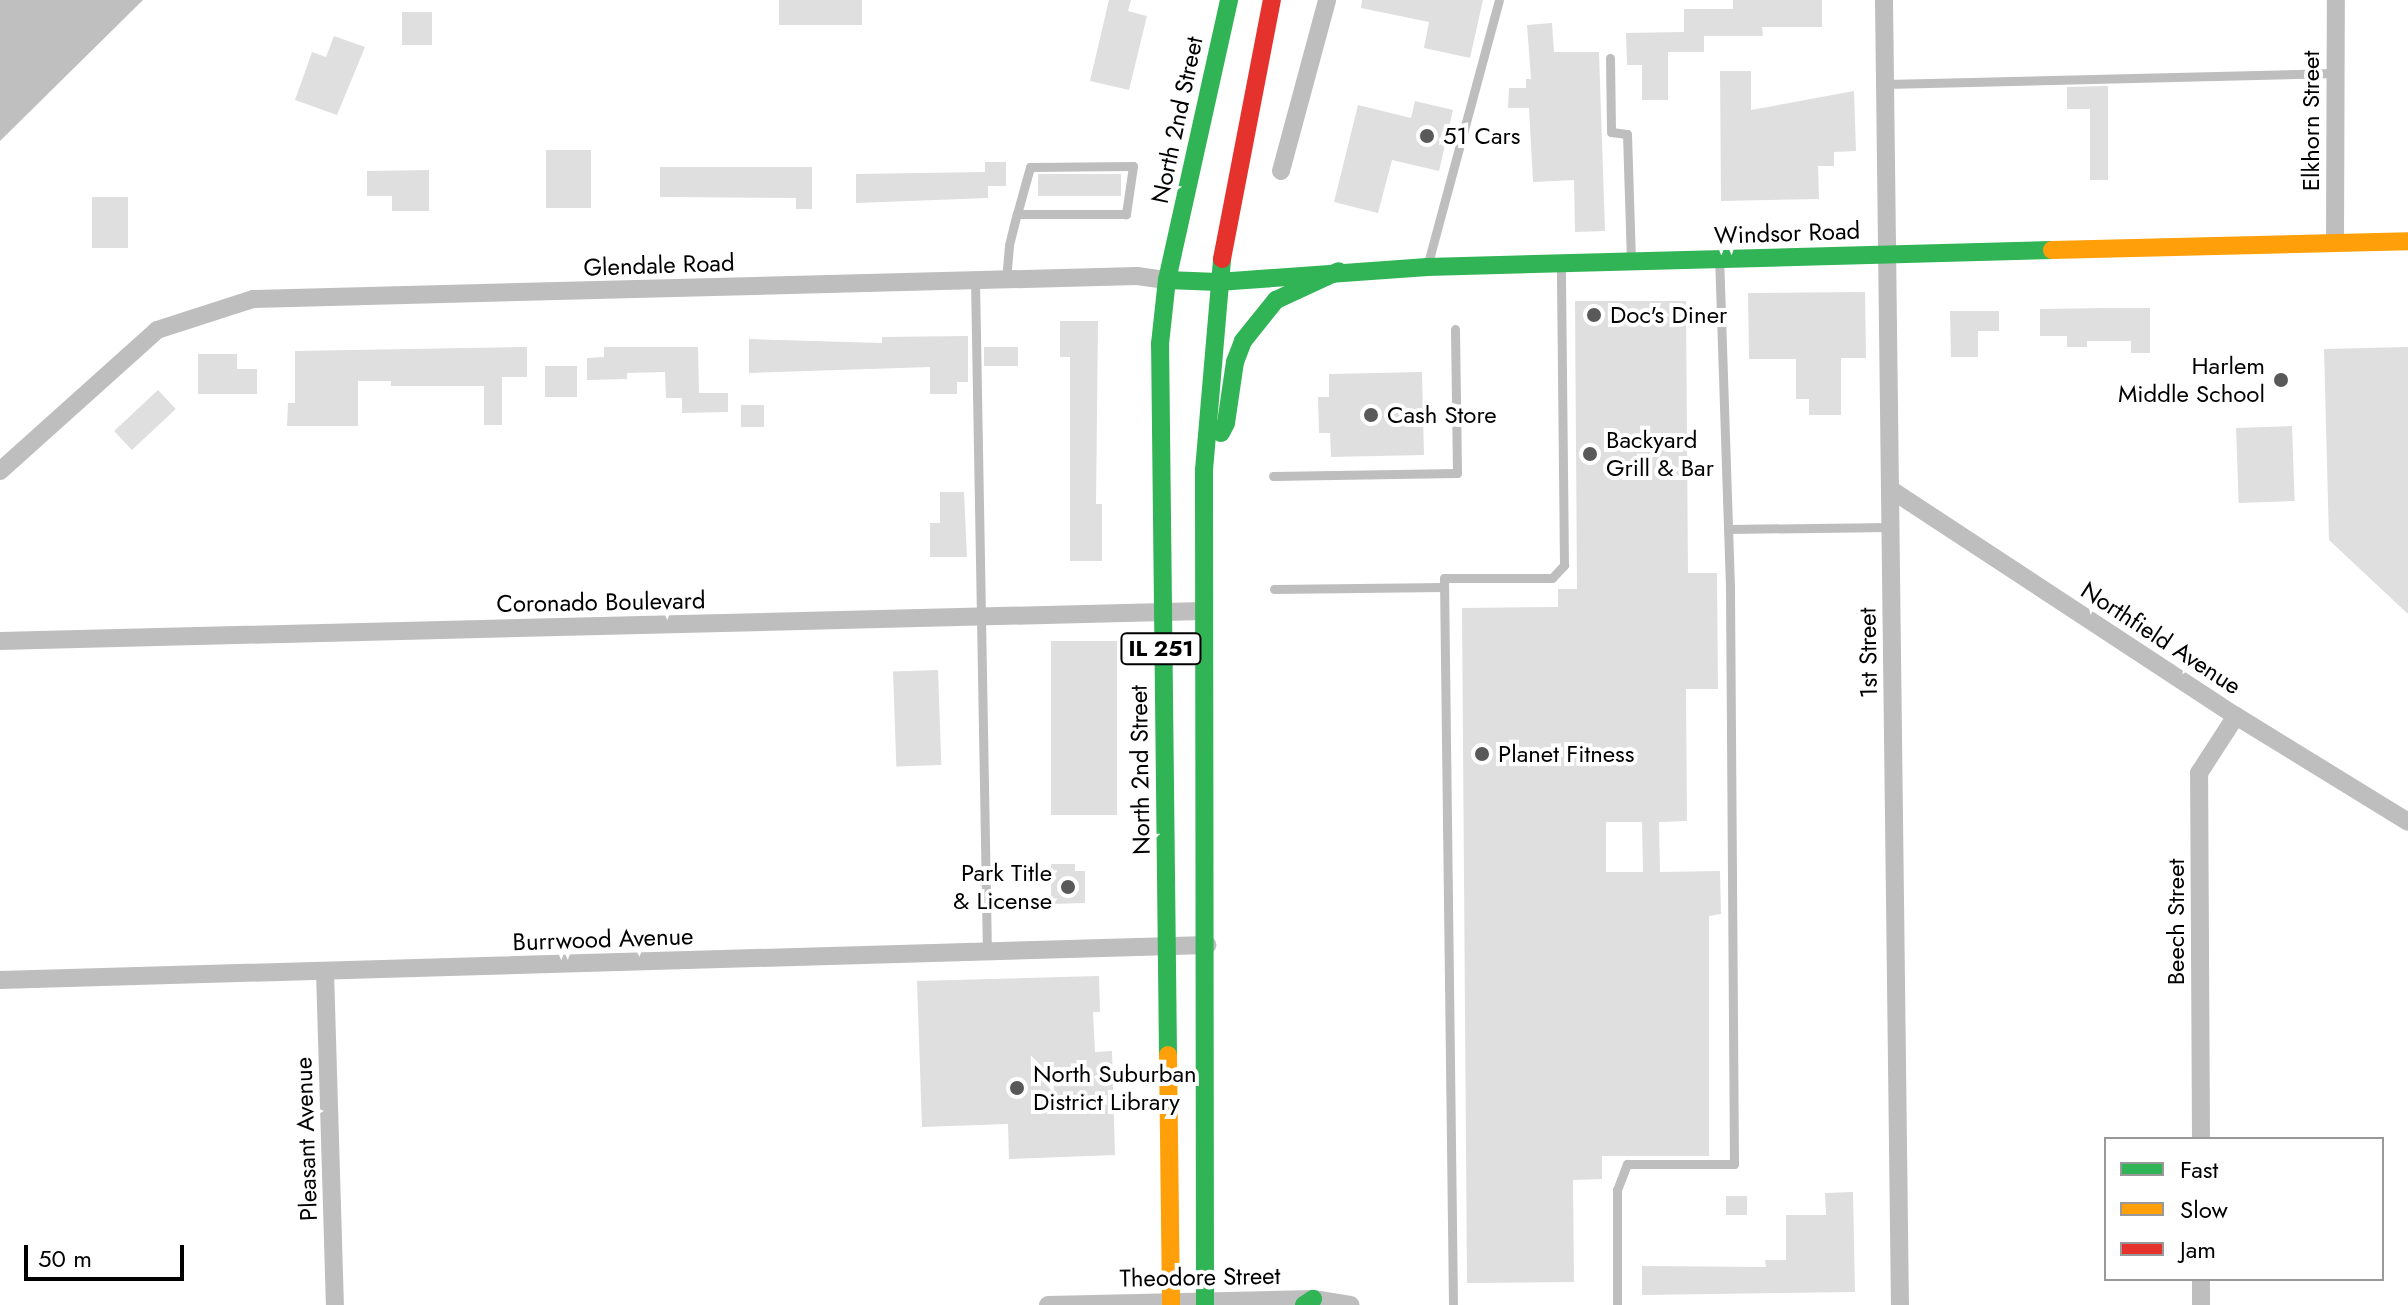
<!DOCTYPE html>
<style>
body{margin:0}
#map{position:relative;width:2408px;height:1305px;overflow:hidden;background:#fff;font-family:Jost,sans-serif}
div>[style]{position:absolute}
.water>*{inset:0;background:#bfbfbf}
.building>*{inset:0;background:#dfdfdf;transform-origin:0 0}
.lane>*{height:9px;margin:-4.5px;padding:0 4.5px;transform-origin:4.5px;border-radius:4.5px;background:#bebebe}
.street>*{height:18px;margin:-9px;padding:0 9px;transform-origin:9px;border-radius:9px;background:#bebebe}
.fast>*{height:18px;margin:-9px;padding:0 9px;transform-origin:9px;border-radius:9px;background:#30b455}
.slow>*{height:18px;margin:-9px;padding:0 9px;transform-origin:9px;border-radius:9px;background:#ff9f0a}
.jam>*{height:18px;margin:-9px;padding:0 9px;transform-origin:9px;border-radius:9px;background:#e5322d}
.dots>*{width:22px;height:22px;translate:-50% -50%;box-sizing:border-box;border:4px solid #fff;border-radius:50%}
span{translate:-50% -50%;white-space:nowrap;text-align:center;line-height:1.15;-webkit-text-stroke:8px #fff;paint-order:stroke}
.shield-label span{padding:2px 6px;background:#fff;border:2px solid;border-radius:6px;-webkit-text-stroke-width:0}
.shield-label{font-size:22px;color:#000;font-weight:700}
.street-label{font-size:24px;color:#000}
.poi-label{font-size:24px;color:#000}
.left{translate:0 -50%;text-align:left}
.right{translate:-100% -50%;text-align:right}
.legend{position:absolute;left:2104px;top:1137px;width:280px;height:144px;box-sizing:border-box;background:#fff;border:2px solid #999;margin:0;padding:10px 14px;list-style:none;font-size:24px;color:#000}
.legend li{display:flex;align-items:center;gap:16px;height:40px}
.legend b{width:40px;border:2px solid #999}
.scale{position:absolute;left:24px;top:1245px;width:160px;height:36px;box-sizing:border-box;border:4px solid #000;border-top:0;padding-left:10px;font-size:24px;line-height:28px;white-space:nowrap;color:#000;-webkit-text-stroke:6px #fff;paint-order:stroke}
</style>
<div id="map">
<div class="water">
<div style="clip-path:polygon(0 0,143px 0,0 141px)"></div>
</div>
<div class="building">
<div style="left:779px;top:0;width:83px;height:25px"></div>
<div style="clip-path:polygon(1109px 0,1131px 0,1128px 11px,1147px 16px,1129px 90px,1090px 81px)"></div>
<div style="clip-path:polygon(1362px 0,1483px 0,1470px 58px,1424px 48px,1429px 22px,1361px 8px)"></div>
<div style="clip-path:polygon(1733px 0,1822px 0,1822px 27px,1762px 27px,1763px 36px,1704px 36px,1704px 52px,1668px 52px,1668px 100px,1642px 100px,1642px 65px,1627px 65px,1626px 33px,1684px 32px,1684px 9px,1733px 9px)"></div>
<div style="left:402px;top:12px;width:30px;height:33px"></div>
<div style="clip-path:polygon(1552px 23px,1554px 52px,1599px 52px,1605px 231px,1575px 232px,1574px 180px,1533px 182px,1529px 108px,1508px 108px,1509px 88px,1526px 88px,1526px 79px,1531px 79px,1527px 25px)"></div>
<div style="clip-path:polygon(334px 36px,365px 47px,337px 115px,295px 100px,312px 52px,326px 57px)"></div>
<div style="clip-path:polygon(1720px 71px,1751px 71px,1751px 110px,1854px 91px,1856px 151px,1834px 152px,1834px 166px,1818px 166px,1819px 199px,1721px 201px)"></div>
<div style="clip-path:polygon(2108px 86px,2108px 180px,2090px 180px,2090px 109px,2067px 109px,2067px 87px)"></div>
<div style="clip-path:polygon(1415px 101px,1453px 110px,1439px 171px,1392px 160px,1378px 213px,1334px 202px,1358px 105px,1411px 118px)"></div>
<div style="left:546px;top:150px;width:45px;height:58px"></div>
<div style="clip-path:polygon(985px 162px,1006px 162px,1006px 186px,988px 186px,988px 198px,856px 203px,856px 174px,985px 172px)"></div>
<div style="clip-path:polygon(660px 167px,812px 167px,812px 209px,796px 209px,796px 198px,660px 197px)"></div>
<div style="clip-path:polygon(429px 170px,429px 211px,392px 211px,392px 196px,367px 196px,367px 171px)"></div>
<div style="left:1121px;top:174px;width:22px;height:83px;rotate:90deg"></div>
<div style="left:92px;top:197px;width:36px;height:51px"></div>
<div style="clip-path:polygon(1865px 292px,1866px 358px,1841px 358px,1841px 415px,1809px 415px,1809px 399px,1796px 399px,1796px 359px,1749px 359px,1748px 293px)"></div>
<div style="clip-path:polygon(evenodd,1575px 301px,1686px 301px,1688px 573px,1717px 573px,1718px 689px,1686px 689px,1687px 821px,1659px 822px,1660px 872px,1720px 871px,1721px 914px,1709px 916px,1709px 1156px,1602px 1156px,1602px 1179px,1573px 1180px,1574px 1282px,1467px 1283px,1462px 608px,1558px 607px,1558px 589px,1577px 589px,1575px 301px,1606px 822px,1642px 822px,1643px 872px,1606px 872px,1606px 822px)"></div>
<div style="clip-path:polygon(2110px 308px,2150px 308px,2150px 353px,2131px 353px,2131px 341px,2087px 341px,2087px 347px,2067px 347px,2067px 336px,2040px 336px,2040px 309px)"></div>
<div style="clip-path:polygon(1950px 311px,1999px 311px,1999px 331px,1978px 331px,1978px 357px,1951px 357px)"></div>
<div style="clip-path:polygon(1060px 321px,1098px 321px,1096px 504px,1102px 504px,1102px 561px,1070px 561px,1070px 357px,1060px 357px)"></div>
<div style="clip-path:polygon(968px 336px,968px 382px,957px 382px,957px 394px,930px 394px,930px 367px,749px 373px,749px 339px,882px 343px,882px 337px)"></div>
<div style="clip-path:polygon(527px 347px,527px 377px,502px 377px,502px 425px,484px 425px,484px 386px,391px 386px,391px 381px,358px 381px,358px 426px,287px 426px,288px 403px,295px 403px,295px 351px)"></div>
<div style="clip-path:polygon(604px 347px,698px 347px,699px 393px,728px 393px,728px 412px,682px 413px,682px 398px,666px 398px,665px 372px,627px 373px,627px 379px,587px 380px,587px 358px,604px 357px)"></div>
<div style="left:984px;top:347px;width:34px;height:19px"></div>
<div style="clip-path:polygon(2408px 347px,2408px 614px,2329px 540px,2324px 349px)"></div>
<div style="clip-path:polygon(198px 354px,237px 354px,237px 369px,257px 369px,257px 394px,198px 394px)"></div>
<div style="left:545px;top:366px;width:32px;height:31px"></div>
<div style="clip-path:polygon(1422px 372px,1424px 455px,1331px 457px,1330px 433px,1319px 433px,1318px 397px,1329px 397px,1329px 374px)"></div>
<div style="left:158px;top:390px;width:26px;height:60px;rotate:47deg"></div>
<div style="left:741px;top:405px;width:23px;height:22px"></div>
<div style="left:2292px;top:426px;width:75px;height:56px;rotate:88deg"></div>
<div style="clip-path:polygon(940px 492px,964px 492px,967px 557px,930px 557px,930px 523px,940px 523px)"></div>
<div style="left:1051px;top:641px;width:66px;height:174px"></div>
<div style="left:938px;top:670px;width:95px;height:45px;rotate:88deg"></div>
<div style="clip-path:polygon(1051px 864px,1075px 864px,1075px 871px,1085px 871px,1085px 903px,1051px 904px)"></div>
<div style="clip-path:polygon(1099px 976px,1100px 1012px,1093px 1012px,1095px 1052px,1112px 1051px,1115px 1155px,1009px 1159px,1008px 1124px,922px 1127px,917px 981px)"></div>
<div style="clip-path:polygon(1853px 1192px,1855px 1292px,1642px 1295px,1642px 1266px,1766px 1267px,1765px 1260px,1786px 1260px,1786px 1215px,1826px 1215px,1825px 1193px)"></div>
<div style="left:1747px;top:1196px;width:19px;height:21px;rotate:90deg"></div>
</div>
<div class="lane">
<div style="left:1610px;top:58px;width:74px;rotate:89.2deg"></div>
<div style="left:1611px;top:132px;width:16px;rotate:7deg"></div>
<div style="left:1627px;top:134px;width:124px;rotate:88.2deg"></div>
<div style="left:1886px;top:84px;width:449px;rotate:-1.4deg"></div>
<div style="left:1428px;top:263px;width:272px;rotate:-74.9deg"></div>
<div style="left:975px;top:280px;width:672px;rotate:88.98deg"></div>
<div style="left:1006px;top:280px;width:35px;rotate:-85deg"></div>
<div style="left:1009px;top:245px;width:32px;rotate:-76deg"></div>
<div style="left:1017px;top:214px;width:49px;rotate:-74.5deg"></div>
<div style="left:1030px;top:167px;width:103px;rotate:-0.6deg"></div>
<div style="left:1133px;top:166px;width:49px;rotate:98.3deg"></div>
<div style="left:1126px;top:214px;width:109px;rotate:180deg"></div>
<div style="left:1273px;top:476px;width:184px;rotate:-0.9deg"></div>
<div style="left:1457px;top:473px;width:144px;rotate:-90.8deg"></div>
<div style="left:1728px;top:529px;width:163px;rotate:-0.7deg"></div>
<div style="left:1274px;top:589px;width:170px;rotate:-0.7deg"></div>
<div style="left:1453px;top:1305px;width:727px;rotate:-90.71deg"></div>
<div style="left:1444px;top:578px;width:108px"></div>
<div style="left:1552px;top:578px;width:18px;rotate:-47deg"></div>
<div style="left:1564px;top:565px;width:299px;rotate:-90.6deg"></div>
<div style="left:1617px;top:1305px;width:115px;rotate:-90deg"></div>
<div style="left:1617px;top:1190px;width:28px;rotate:-69deg"></div>
<div style="left:1627px;top:1164px;width:107px"></div>
<div style="left:1734px;top:1164px;width:577px;rotate:-90.4deg"></div>
<div style="left:1730px;top:587px;width:325px;rotate:-91.9deg"></div>
</div>
<div class="street">
<div style="left:1884px;top:0;width:1305px;rotate:89.3deg"></div>
<div style="left:1281px;top:171px;width:177px;rotate:-74.9deg"></div>
<div style="left:2335px;top:243px;width:243px;rotate:-89.8deg"></div>
<div style="left:0;top:471px;width:211px;rotate:-41.9deg"></div>
<div style="left:157px;top:330px;width:101px;rotate:-17.9deg"></div>
<div style="left:253px;top:299px;width:884px;rotate:-1.49deg"></div>
<div style="left:1137px;top:276px;width:30px;rotate:8deg"></div>
<div style="left:1890px;top:489px;width:414px;rotate:33.3deg"></div>
<div style="left:2236px;top:716px;width:202px;rotate:31.6deg"></div>
<div style="left:0;top:641px;width:1204px;rotate:-1.43deg"></div>
<div style="left:325px;top:971px;width:334px;rotate:88.3deg"></div>
<div style="left:0;top:980px;width:1208px;rotate:-1.66deg"></div>
<div style="left:2201px;top:1139px;width:366px;rotate:-90.3deg"></div>
<div style="left:2199px;top:773px;width:68px;rotate:-57deg"></div>
<div style="left:2201px;top:1279px;width:26px;rotate:90deg"></div>
<div style="left:1048px;top:1305px;width:265px;rotate:-1.3deg"></div>
<div style="left:1313px;top:1299px;width:38px;rotate:9deg"></div>
</div>
<div class="fast">
<div style="left:1167px;top:280px;width:51px;rotate:2.2deg"></div>
<div style="left:1218px;top:282px;width:210px;rotate:-4.1deg"></div>
<div style="left:1427px;top:267px;width:625px;rotate:-1.56deg"></div>
<div style="left:1221px;top:433px;width:11px;rotate:-63deg"></div>
<div style="left:1226px;top:423px;width:62px;rotate:-81.6deg"></div>
<div style="left:1235px;top:362px;width:22px;rotate:-69deg"></div>
<div style="left:1243px;top:341px;width:53px;rotate:-51.2deg"></div>
<div style="left:1276px;top:300px;width:69px;rotate:-24.7deg"></div>
<div style="left:1168px;top:1055px;width:711px;rotate:-90.64deg"></div>
<div style="left:1160px;top:344px;width:64px;rotate:-83.8deg"></div>
<div style="left:1167px;top:280px;width:287px;rotate:-77.5deg"></div>
<div style="left:1205px;top:1305px;width:835px;rotate:-90.07deg"></div>
<div style="left:1204px;top:470px;width:212px;rotate:-85.1deg"></div>
<div style="left:1304px;top:1305px;width:11px;rotate:-34deg"></div>
</div>
<div class="slow">
<div style="left:2052px;top:250px;width:356px;rotate:-1.4deg"></div>
<div style="left:1168px;top:1055px;width:250px;rotate:89.3deg"></div>
</div>
<div class="jam">
<div style="left:1222px;top:259px;width:264px;rotate:-79.1deg"></div>
</div>
<div class="dots">
<div style="left:1427px;top:136px;background:#595959"></div>
<div style="left:1594px;top:315px;background:#595959"></div>
<div style="left:2281px;top:380px;background:#595959"></div>
<div style="left:1371px;top:415px;background:#595959"></div>
<div style="left:1590px;top:454px;background:#595959"></div>
<div style="left:1482px;top:754px;background:#595959"></div>
<div style="left:1068px;top:887px;background:#595959"></div>
<div style="left:1017px;top:1088px;background:#595959"></div>
</div>
<div class="shield-label">
<span style="left:1161px;top:649px">IL 251</span>
</div>
<div class="street-label">
<span style="left:1177px;top:120px;rotate:-78deg">North 2nd Street</span>
<span style="left:2311px;top:121px;rotate:-90deg">Elkhorn Street</span>
<span style="left:1787px;top:233px;rotate:-2deg">Windsor Road</span>
<span style="left:659px;top:265px;rotate:-2deg">Glendale Road</span>
<span style="left:601px;top:602px;rotate:-1deg">Coronado Boulevard</span>
<span style="left:2161px;top:638px;rotate:33deg">Northfield Avenue</span>
<span style="left:1868px;top:653px;rotate:-91deg">1st Street</span>
<span style="left:1140px;top:770px;rotate:-91deg">North 2nd Street</span>
<span style="left:2176px;top:922px;rotate:-90deg">Beech Street</span>
<span style="left:603px;top:939px;rotate:-2deg">Burrwood Avenue</span>
<span style="left:306px;top:1139px;rotate:-92deg">Pleasant Avenue</span>
<span style="left:1200px;top:1277px;rotate:-1deg">Theodore Street</span>
</div>
<div class="poi-label">
<span class="left" style="left:1443px;top:136px">51 Cars</span>
<span class="left" style="left:1610px;top:315px">Doc's Diner</span>
<span class="right" style="left:2265px;top:380px">Harlem<br>Middle School</span>
<span class="left" style="left:1387px;top:415px">Cash Store</span>
<span class="left" style="left:1606px;top:454px">Backyard<br>Grill &amp; Bar</span>
<span class="left" style="left:1498px;top:754px">Planet Fitness</span>
<span class="right" style="left:1052px;top:887px">Park Title<br>&amp; License</span>
<span class="left" style="left:1033px;top:1088px">North Suburban<br>District Library</span>
</div>
<ul class="legend">
<li><b style="height:10px;background:#30b455"></b>Fast</li>
<li><b style="height:10px;background:#ff9f0a"></b>Slow</li>
<li><b style="height:10px;background:#e5322d"></b>Jam</li>
</ul>
<div class="scale">50 m</div>
</div>
